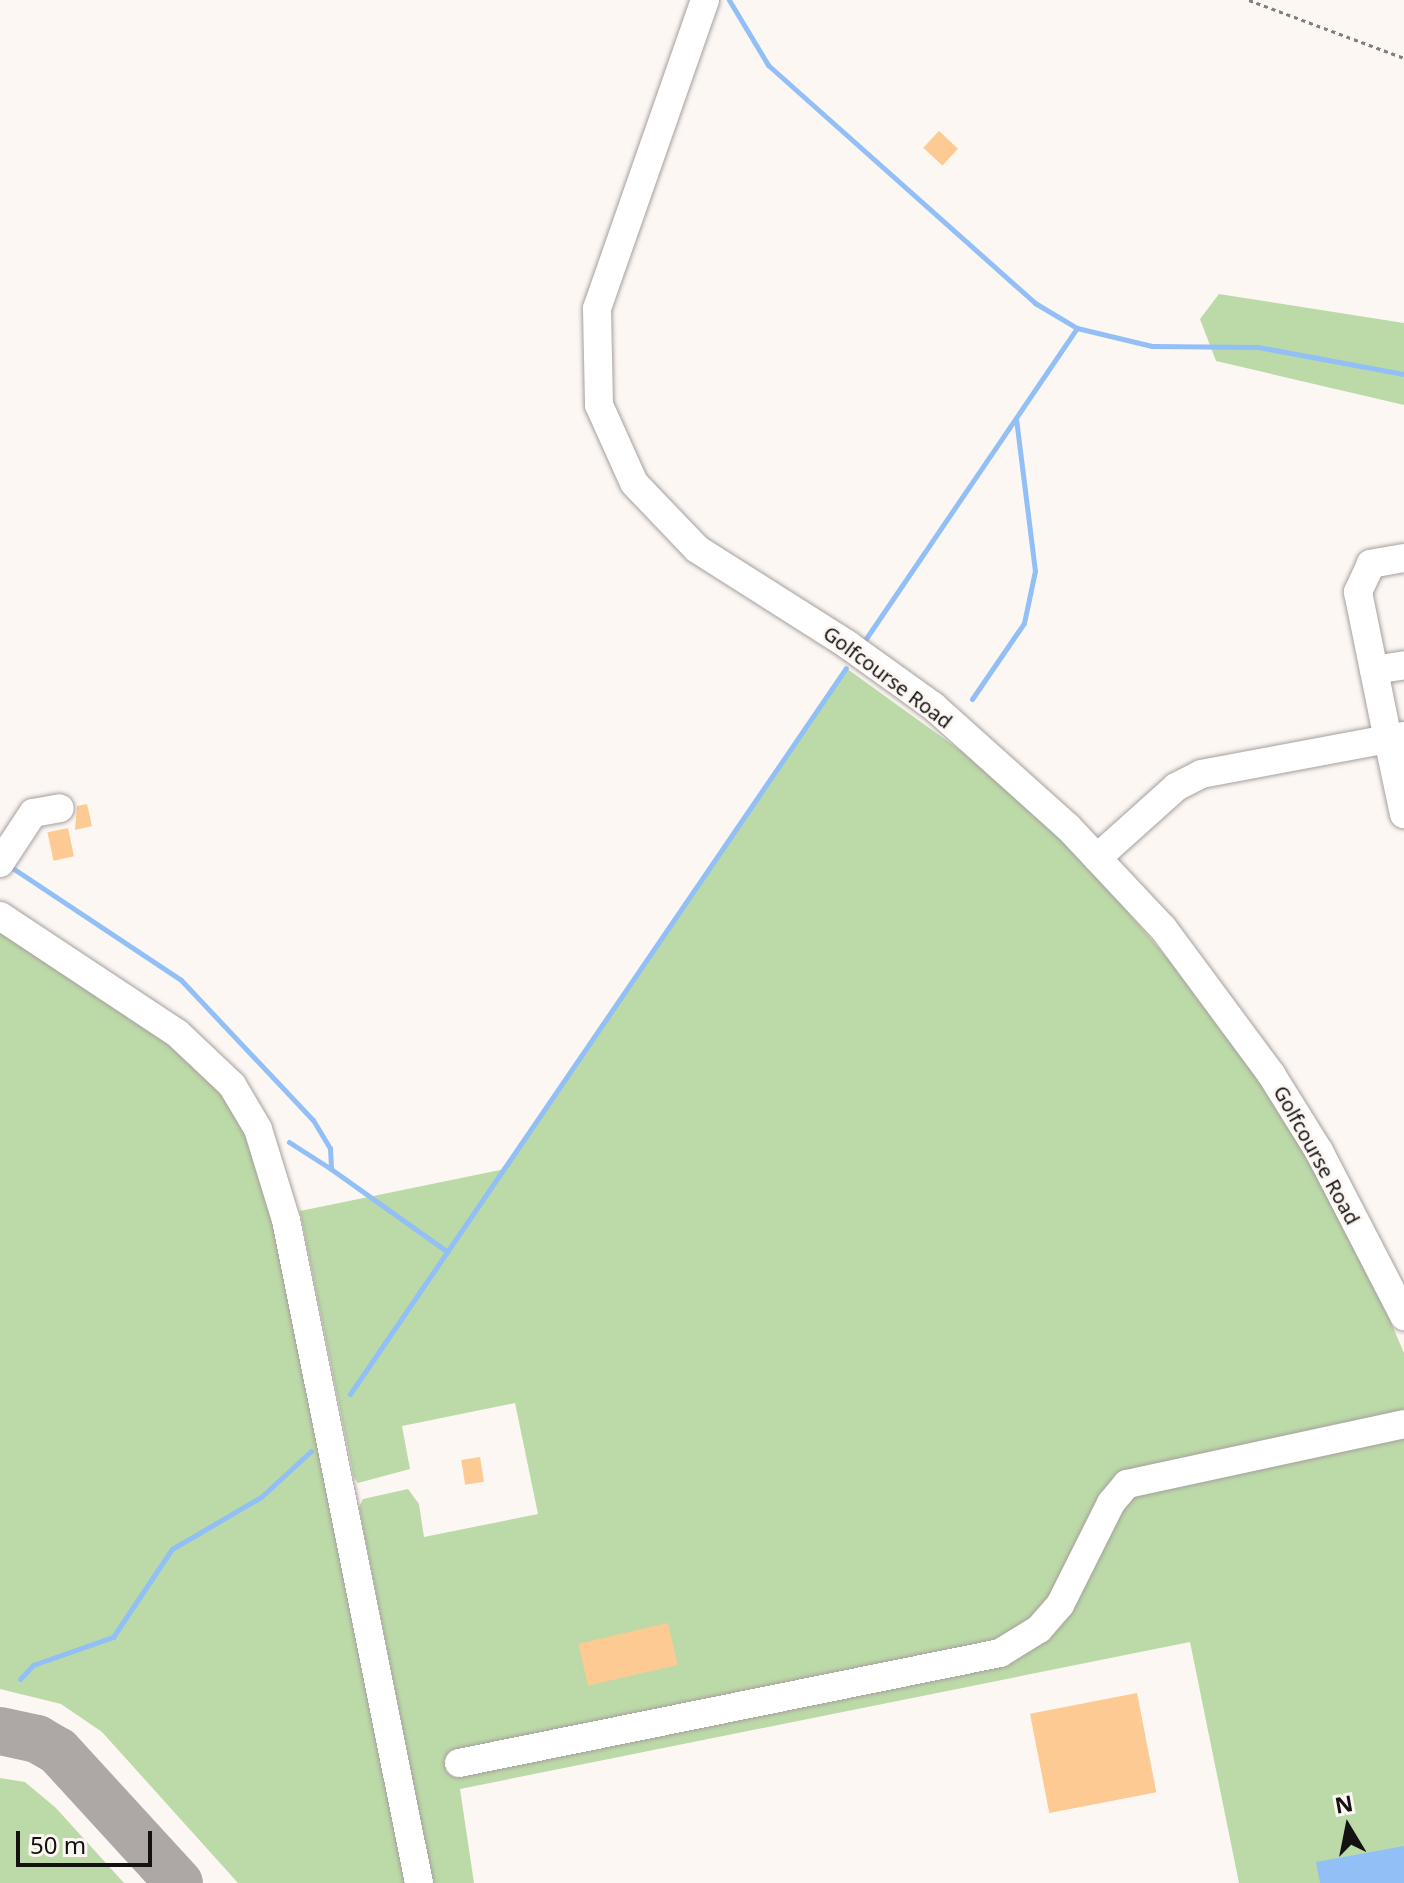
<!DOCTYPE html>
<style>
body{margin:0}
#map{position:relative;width:1404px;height:1883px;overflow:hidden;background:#fdf7f4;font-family:"Noto Sans",sans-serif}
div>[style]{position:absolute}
.green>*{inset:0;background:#bcdaa8}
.water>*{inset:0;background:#91bff6}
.stream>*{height:5px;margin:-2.5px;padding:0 2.5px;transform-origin:2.5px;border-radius:2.5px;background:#91bff6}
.taxiway>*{height:48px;margin:-24px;padding:0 24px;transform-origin:24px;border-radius:24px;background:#ada8a6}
.building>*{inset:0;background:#fcca92;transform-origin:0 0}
.path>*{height:3px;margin-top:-1.5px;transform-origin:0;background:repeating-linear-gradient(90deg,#827e7c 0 4px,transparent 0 8px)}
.roads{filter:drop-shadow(0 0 2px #a5a09d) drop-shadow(0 0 2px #a5a09d)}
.minor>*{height:28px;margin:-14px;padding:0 14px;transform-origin:14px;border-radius:14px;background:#fff}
span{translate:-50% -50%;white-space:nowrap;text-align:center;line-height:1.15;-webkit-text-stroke:6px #fdf7f4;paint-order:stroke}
.street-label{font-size:20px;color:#141211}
.north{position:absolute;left:1308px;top:1787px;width:80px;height:80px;-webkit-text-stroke:6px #fdf7f4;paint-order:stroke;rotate:350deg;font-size:22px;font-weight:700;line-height:32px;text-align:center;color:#141211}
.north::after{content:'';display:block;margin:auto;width:28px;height:36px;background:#141211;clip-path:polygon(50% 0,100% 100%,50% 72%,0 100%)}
.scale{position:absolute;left:16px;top:1831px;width:136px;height:36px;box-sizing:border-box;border:4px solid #141211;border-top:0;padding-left:10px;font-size:24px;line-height:28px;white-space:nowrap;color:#141211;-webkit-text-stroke:6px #fdf7f4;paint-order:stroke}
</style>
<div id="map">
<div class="green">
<div style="clip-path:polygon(1219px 294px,1404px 323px,1404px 405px,1216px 361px,1200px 319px)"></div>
<div style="clip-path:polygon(846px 668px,975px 761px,1071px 846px,1187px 981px,1272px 1096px,1369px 1271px,1404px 1353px,1404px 1883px,1239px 1883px,1190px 1642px,460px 1789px,474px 1883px,433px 1883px,359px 1507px,363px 1499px,408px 1489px,419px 1504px,424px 1537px,538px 1514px,515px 1403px,402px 1426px,410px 1469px,358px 1483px,354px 1478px,300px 1211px,505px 1169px)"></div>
<div style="clip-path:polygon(0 927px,183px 1049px,246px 1123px,266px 1177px,409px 1883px,238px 1883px,102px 1732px,61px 1704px,0 1689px)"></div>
<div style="clip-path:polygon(0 1778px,25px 1782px,56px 1808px,124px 1883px,0 1883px)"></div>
</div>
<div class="water">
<div style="clip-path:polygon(1404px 1846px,1404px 1883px,1320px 1883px,1316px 1862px)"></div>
</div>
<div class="stream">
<div style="left:729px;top:0;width:76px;rotate:59deg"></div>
<div style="left:768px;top:65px;width:358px;rotate:41.7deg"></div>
<div style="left:1035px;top:303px;width:49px;rotate:30.8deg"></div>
<div style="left:1077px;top:328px;width:77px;rotate:13.5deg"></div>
<div style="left:1152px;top:346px;width:106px;rotate:0.5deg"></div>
<div style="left:1258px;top:347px;width:148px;rotate:10.5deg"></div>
<div style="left:865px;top:640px;width:377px;rotate:-55.8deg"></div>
<div style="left:972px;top:699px;width:92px;rotate:-55.6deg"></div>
<div style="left:1024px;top:623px;width:53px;rotate:-78.1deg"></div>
<div style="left:1035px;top:571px;width:153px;rotate:-97.1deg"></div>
<div style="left:11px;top:867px;width:204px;rotate:33.6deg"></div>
<div style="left:181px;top:980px;width:192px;rotate:46.7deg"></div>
<div style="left:313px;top:1120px;width:33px;rotate:59deg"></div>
<div style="left:330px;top:1148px;width:21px;rotate:87deg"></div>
<div style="left:331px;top:1169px;width:143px;rotate:35.4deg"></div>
<div style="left:289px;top:1142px;width:50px;rotate:32.7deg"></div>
<div style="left:350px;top:1394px;width:879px;rotate:-55.66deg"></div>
<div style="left:20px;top:1679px;width:19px;rotate:-47deg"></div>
<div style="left:33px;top:1665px;width:85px;rotate:-19.3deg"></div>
<div style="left:113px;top:1637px;width:106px;rotate:-56.2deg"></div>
<div style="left:172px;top:1549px;width:103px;rotate:-30.3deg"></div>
<div style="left:261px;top:1497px;width:68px;rotate:-42.6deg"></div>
</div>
<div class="taxiway">
<div style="left:0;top:1731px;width:38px;rotate:12deg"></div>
<div style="left:37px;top:1739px;width:24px;rotate:30deg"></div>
<div style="left:58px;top:1751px;width:179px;rotate:47.5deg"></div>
</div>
<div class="building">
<div style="left:939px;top:131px;width:26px;height:23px;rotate:43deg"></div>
<div style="clip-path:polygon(87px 804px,92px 826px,75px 830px,77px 806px)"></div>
<div style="left:68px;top:828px;width:29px;height:21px;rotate:78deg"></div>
<div style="left:480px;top:1457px;width:25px;height:19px;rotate:81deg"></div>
<div style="left:668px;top:1623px;width:43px;height:92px;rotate:77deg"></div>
<div style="left:1137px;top:1693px;width:101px;height:109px;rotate:79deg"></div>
</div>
<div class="path">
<div style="left:1249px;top:0;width:165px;rotate:20.5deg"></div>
</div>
<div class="roads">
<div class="minor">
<div style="left:705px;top:0;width:327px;rotate:109.3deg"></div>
<div style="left:597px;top:309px;width:96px;rotate:88.8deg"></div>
<div style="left:599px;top:405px;width:85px;rotate:65.8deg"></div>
<div style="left:634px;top:483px;width:91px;rotate:46.3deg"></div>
<div style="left:697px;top:549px;width:179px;rotate:32.4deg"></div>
<div style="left:848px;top:645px;width:105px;rotate:35.7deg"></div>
<div style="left:933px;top:706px;width:181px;rotate:41.9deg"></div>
<div style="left:1068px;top:827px;width:139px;rotate:46.8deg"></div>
<div style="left:1163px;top:928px;width:182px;rotate:53.5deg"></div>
<div style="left:1271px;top:1074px;width:91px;rotate:58.1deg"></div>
<div style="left:1319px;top:1151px;width:186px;rotate:62.7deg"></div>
<div style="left:1404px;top:558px;width:34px;rotate:170deg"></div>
<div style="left:1371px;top:564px;width:31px;rotate:115deg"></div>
<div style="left:1358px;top:592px;width:150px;rotate:78.5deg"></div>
<div style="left:1388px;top:739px;width:16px;rotate:-11deg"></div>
<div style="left:1374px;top:670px;width:30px;rotate:-9deg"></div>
<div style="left:1097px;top:858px;width:106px;rotate:-41.9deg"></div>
<div style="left:1176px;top:787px;width:28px;rotate:-27deg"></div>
<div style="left:1201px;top:774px;width:190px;rotate:-10.6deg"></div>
<div style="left:1388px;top:739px;width:77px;rotate:78deg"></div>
<div style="left:0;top:863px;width:60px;rotate:-56.6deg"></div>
<div style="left:33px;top:813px;width:27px;rotate:-10deg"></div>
<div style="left:0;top:916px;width:212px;rotate:33.5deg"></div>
<div style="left:177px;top:1033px;width:76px;rotate:43.4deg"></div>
<div style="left:232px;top:1085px;width:51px;rotate:59.4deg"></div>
<div style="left:258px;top:1129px;width:95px;rotate:72.9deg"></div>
<div style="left:286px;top:1220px;width:676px;rotate:78.66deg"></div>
<div style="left:459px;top:1763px;width:552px;rotate:-11.49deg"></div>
<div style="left:1000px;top:1653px;width:46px;rotate:-31.6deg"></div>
<div style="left:1039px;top:1629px;width:32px;rotate:-49deg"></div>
<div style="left:1060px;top:1605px;width:114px;rotate:-63.4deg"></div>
<div style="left:1111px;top:1503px;width:25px;rotate:-50deg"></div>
<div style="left:1127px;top:1484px;width:283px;rotate:-12.2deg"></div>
</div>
</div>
<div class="street-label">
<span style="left:888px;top:677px;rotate:37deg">Golfcourse Road</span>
<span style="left:1317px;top:1155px;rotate:61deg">Golfcourse Road</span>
</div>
<div class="north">N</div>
<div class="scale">50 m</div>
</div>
